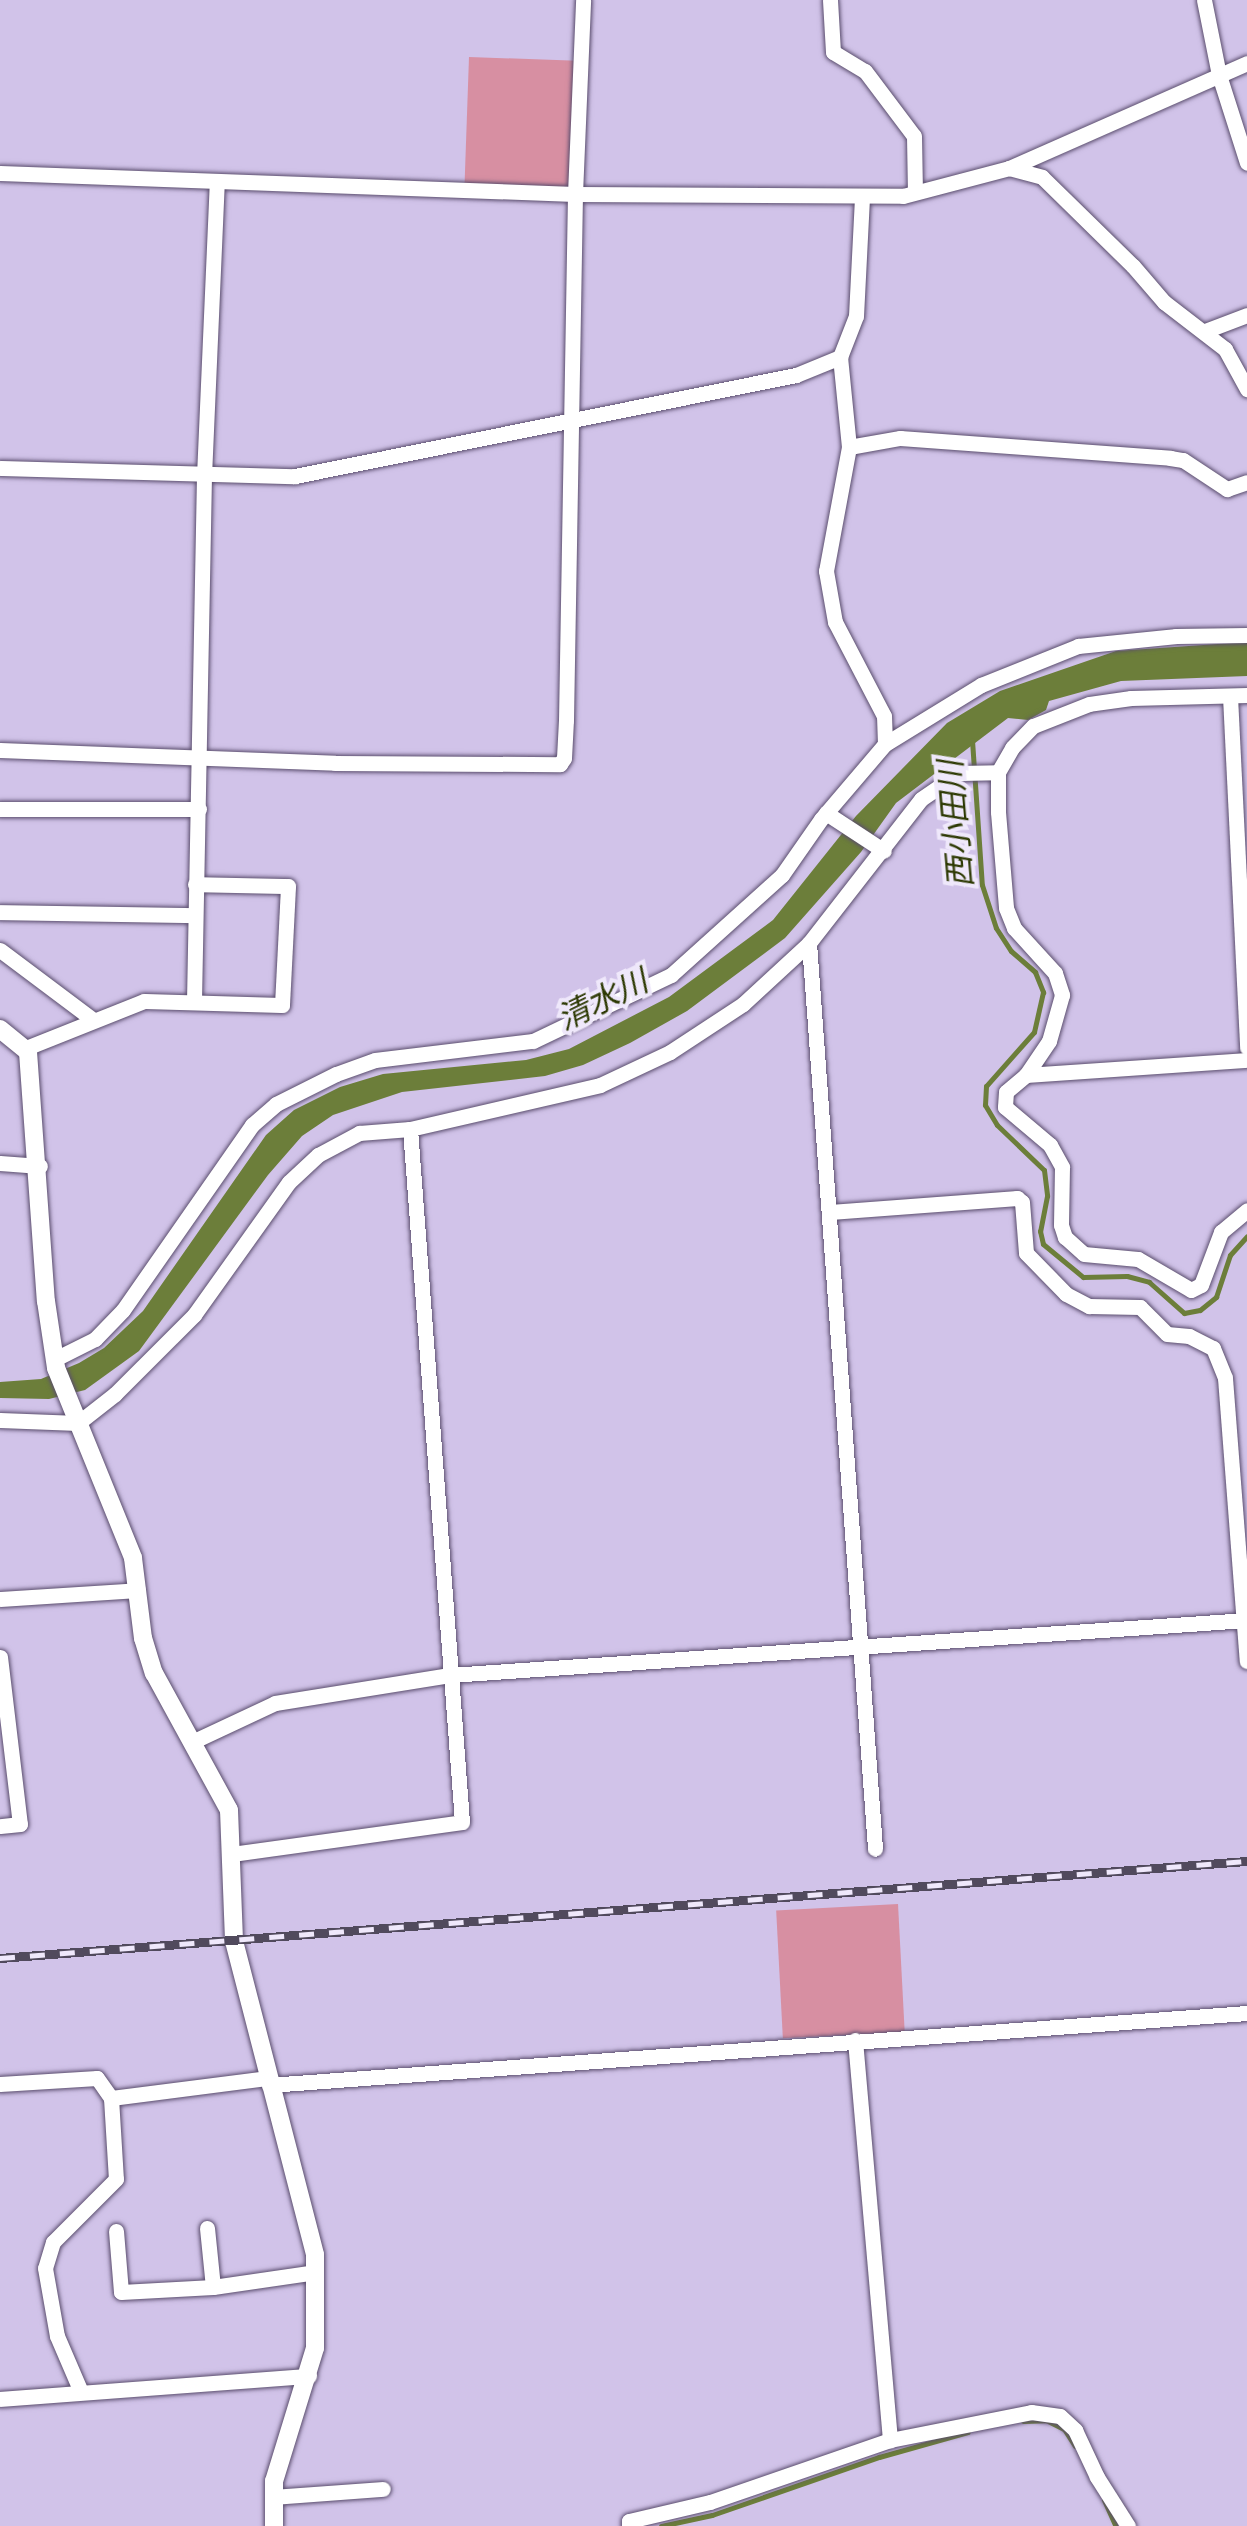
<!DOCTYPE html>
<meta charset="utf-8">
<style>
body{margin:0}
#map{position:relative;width:1247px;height:2526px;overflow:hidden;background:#d1c3e9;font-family:"Varela Round","Noto Sans JP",sans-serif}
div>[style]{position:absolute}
.green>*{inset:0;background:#d78fa2;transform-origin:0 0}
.water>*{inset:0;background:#6c7e3a}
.stream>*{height:5px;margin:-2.5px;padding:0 2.5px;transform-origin:2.5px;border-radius:2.5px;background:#6c7e3a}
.roads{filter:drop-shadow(0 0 2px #5a4d6d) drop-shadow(0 0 2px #5a4d6d)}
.minor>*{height:15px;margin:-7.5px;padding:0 7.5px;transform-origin:7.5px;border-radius:7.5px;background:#fff}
.tertiary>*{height:18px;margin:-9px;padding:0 9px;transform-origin:9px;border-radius:9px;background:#fff}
.rail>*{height:9px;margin-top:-4.5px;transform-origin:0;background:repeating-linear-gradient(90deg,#efe8fb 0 15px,#514a5d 0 30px);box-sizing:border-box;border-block:2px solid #514a5d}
span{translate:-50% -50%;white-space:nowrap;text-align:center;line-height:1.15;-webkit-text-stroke:8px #efe8fb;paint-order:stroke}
.water-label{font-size:32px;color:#2d3903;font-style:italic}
</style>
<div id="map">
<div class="green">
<div style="left:469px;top:57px;width:108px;height:130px;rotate:2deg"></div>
<div style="left:898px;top:1904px;width:128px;height:122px;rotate:87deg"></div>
</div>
<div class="water">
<div style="clip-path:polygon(1247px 642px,1247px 676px,1121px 681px,1049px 701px,1046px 710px,1028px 720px,1008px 718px,896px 803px,861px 852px,785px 938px,687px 1011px,630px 1043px,583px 1065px,545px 1076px,402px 1092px,333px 1115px,302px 1136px,268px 1175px,139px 1351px,85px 1390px,49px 1399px,0 1398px,0 1382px,41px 1379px,79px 1363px,104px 1348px,143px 1311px,266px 1135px,294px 1110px,340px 1087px,383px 1074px,526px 1060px,569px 1049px,669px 997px,773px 920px,856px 816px,947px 723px,1000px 691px,1116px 651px)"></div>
</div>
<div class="stream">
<div style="left:972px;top:740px;width:145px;rotate:86.1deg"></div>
<div style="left:982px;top:885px;width:45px;rotate:72deg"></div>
<div style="left:996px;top:928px;width:27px;rotate:57deg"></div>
<div style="left:1011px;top:951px;width:32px;rotate:41deg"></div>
<div style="left:1035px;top:972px;width:22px;rotate:68deg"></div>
<div style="left:1043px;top:992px;width:41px;rotate:102.7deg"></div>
<div style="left:1034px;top:1032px;width:72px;rotate:131.6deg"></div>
<div style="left:986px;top:1086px;width:19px;rotate:93deg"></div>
<div style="left:985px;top:1105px;width:23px;rotate:59deg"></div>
<div style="left:997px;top:1125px;width:65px;rotate:43.8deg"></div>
<div style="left:1044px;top:1170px;width:26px;rotate:83deg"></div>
<div style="left:1047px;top:1196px;width:36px;rotate:101deg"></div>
<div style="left:1040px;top:1231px;width:13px;rotate:77deg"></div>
<div style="left:1043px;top:1244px;width:52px;rotate:39.5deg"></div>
<div style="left:1083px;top:1277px;width:44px;rotate:-1.3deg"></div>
<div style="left:1127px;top:1276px;width:23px;rotate:15deg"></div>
<div style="left:1149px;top:1282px;width:47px;rotate:41.5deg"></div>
<div style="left:1184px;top:1313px;width:16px;rotate:-11deg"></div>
<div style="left:1200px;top:1310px;width:21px;rotate:-39deg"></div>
<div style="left:1216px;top:1297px;width:44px;rotate:-71.6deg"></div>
<div style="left:1230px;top:1255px;width:25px;rotate:-48deg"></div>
<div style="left:1023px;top:2421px;width:23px;rotate:-2deg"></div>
<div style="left:1046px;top:2420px;width:20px;rotate:27deg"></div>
<div style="left:1064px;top:2429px;width:20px;rotate:57deg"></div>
<div style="left:1104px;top:2500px;width:27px;rotate:66deg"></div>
<div style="left:661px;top:2526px;width:52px;rotate:-12.2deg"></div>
<div style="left:712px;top:2515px;width:177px;rotate:-19.2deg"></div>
<div style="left:879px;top:2457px;width:92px;rotate:-15.7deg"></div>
</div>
<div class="roads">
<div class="minor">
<div style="left:830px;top:0;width:52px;rotate:86.7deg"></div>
<div style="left:833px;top:52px;width:37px;rotate:31deg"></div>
<div style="left:865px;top:71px;width:81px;rotate:53deg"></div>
<div style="left:914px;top:136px;width:56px;rotate:89deg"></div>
<div style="left:1204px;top:0;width:76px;rotate:78.7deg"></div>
<div style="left:1219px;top:75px;width:92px;rotate:72.3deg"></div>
<div style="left:1009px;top:168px;width:34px;rotate:15deg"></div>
<div style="left:1042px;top:177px;width:127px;rotate:44.4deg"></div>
<div style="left:1133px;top:266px;width:48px;rotate:49.3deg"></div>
<div style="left:1164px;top:302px;width:77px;rotate:37.6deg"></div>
<div style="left:1225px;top:349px;width:46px;rotate:61.2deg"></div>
<div style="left:0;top:173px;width:575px;rotate:2.09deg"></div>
<div style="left:575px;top:194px;width:328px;rotate:0.3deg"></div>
<div style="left:903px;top:196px;width:110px;rotate:-14.8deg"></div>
<div style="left:1009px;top:168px;width:260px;rotate:-23.8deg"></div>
<div style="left:1205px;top:331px;width:45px;rotate:-20.9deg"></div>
<div style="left:849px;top:447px;width:52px;rotate:-10deg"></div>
<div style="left:900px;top:438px;width:271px;rotate:4.2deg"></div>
<div style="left:1170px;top:458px;width:13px;rotate:9deg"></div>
<div style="left:1183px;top:460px;width:53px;rotate:33.4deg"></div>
<div style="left:1227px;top:489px;width:21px;rotate:-19deg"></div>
<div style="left:0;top:468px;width:295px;rotate:1.6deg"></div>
<div style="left:295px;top:476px;width:511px;rotate:-11.4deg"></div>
<div style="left:796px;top:375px;width:48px;rotate:-22.2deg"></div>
<div style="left:1247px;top:695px;width:116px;rotate:178.5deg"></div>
<div style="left:1131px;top:698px;width:42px;rotate:171.9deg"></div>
<div style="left:1089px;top:704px;width:60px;rotate:158.6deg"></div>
<div style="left:1033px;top:726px;width:30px;rotate:134deg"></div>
<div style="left:1012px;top:748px;width:28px;rotate:120deg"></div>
<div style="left:998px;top:772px;width:40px;rotate:90deg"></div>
<div style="left:998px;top:812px;width:96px;rotate:85.2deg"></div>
<div style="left:1006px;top:908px;width:22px;rotate:68deg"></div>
<div style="left:1014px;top:928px;width:61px;rotate:47.7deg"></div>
<div style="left:1055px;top:973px;width:23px;rotate:72deg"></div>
<div style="left:1062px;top:995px;width:48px;rotate:105.8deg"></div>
<div style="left:1049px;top:1041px;width:41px;rotate:124.1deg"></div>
<div style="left:1026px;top:1075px;width:26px;rotate:140deg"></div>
<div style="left:1006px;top:1092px;width:15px;rotate:94deg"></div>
<div style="left:1005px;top:1107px;width:59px;rotate:40.2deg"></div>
<div style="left:1050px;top:1145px;width:25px;rotate:61deg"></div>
<div style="left:1062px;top:1167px;width:58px;rotate:91deg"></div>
<div style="left:1061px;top:1225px;width:13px;rotate:72deg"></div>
<div style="left:1065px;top:1237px;width:25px;rotate:42deg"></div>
<div style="left:1084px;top:1254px;width:54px;rotate:5.3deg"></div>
<div style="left:1138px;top:1259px;width:61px;rotate:30.3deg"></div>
<div style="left:1191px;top:1290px;width:11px;rotate:-27deg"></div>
<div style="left:1201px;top:1285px;width:57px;rotate:-69.3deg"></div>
<div style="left:1221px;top:1232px;width:34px;rotate:-40deg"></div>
<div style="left:1230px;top:696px;width:352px;rotate:87.2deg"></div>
<div style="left:885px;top:744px;width:113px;rotate:-31.6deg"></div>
<div style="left:981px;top:685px;width:105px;rotate:-21.9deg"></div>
<div style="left:1078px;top:646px;width:99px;rotate:-5.8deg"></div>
<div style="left:1176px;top:636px;width:71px;rotate:-0.8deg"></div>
<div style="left:0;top:750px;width:335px;rotate:2.2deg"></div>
<div style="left:335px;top:763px;width:225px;rotate:0.3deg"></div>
<div style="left:560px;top:764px;width:7px;rotate:-56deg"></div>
<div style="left:564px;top:758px;width:38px;rotate:-87deg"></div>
<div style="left:566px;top:720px;width:526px;rotate:-89.02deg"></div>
<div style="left:575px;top:194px;width:194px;rotate:-87.6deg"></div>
<div style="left:0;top:809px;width:199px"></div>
<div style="left:826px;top:813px;width:69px;rotate:33.2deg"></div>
<div style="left:0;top:912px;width:192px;rotate:0.9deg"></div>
<div style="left:809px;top:943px;width:908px;rotate:85.83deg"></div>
<div style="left:0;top:950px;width:115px;rotate:36.9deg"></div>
<div style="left:194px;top:1001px;width:525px;rotate:-88.91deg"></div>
<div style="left:204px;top:476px;width:292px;rotate:-87.5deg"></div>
<div style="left:26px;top:1048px;width:127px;rotate:-21.7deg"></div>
<div style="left:144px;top:1001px;width:138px;rotate:1.7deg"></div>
<div style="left:282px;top:1005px;width:119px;rotate:-87.1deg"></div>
<div style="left:288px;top:886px;width:93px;rotate:-178.8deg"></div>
<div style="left:1026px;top:1075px;width:222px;rotate:-3.9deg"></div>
<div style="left:0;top:1163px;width:40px;rotate:4.3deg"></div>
<div style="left:830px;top:1212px;width:188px;rotate:-4.3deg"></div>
<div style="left:1017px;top:1198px;width:6px;rotate:39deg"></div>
<div style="left:1022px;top:1202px;width:51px;rotate:85.5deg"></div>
<div style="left:1026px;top:1253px;width:57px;rotate:45.7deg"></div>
<div style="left:1066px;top:1294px;width:26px;rotate:28deg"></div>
<div style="left:1089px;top:1306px;width:51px;rotate:1.1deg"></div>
<div style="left:1140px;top:1307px;width:38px;rotate:45deg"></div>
<div style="left:1167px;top:1334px;width:22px;rotate:5deg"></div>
<div style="left:1189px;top:1336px;width:27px;rotate:27deg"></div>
<div style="left:1213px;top:1348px;width:32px;rotate:68deg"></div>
<div style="left:1225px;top:1378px;width:284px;rotate:85.6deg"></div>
<div style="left:55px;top:1359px;width:45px;rotate:-26.6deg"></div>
<div style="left:95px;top:1339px;width:40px;rotate:-46deg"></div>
<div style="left:123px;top:1310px;width:226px;rotate:-55.1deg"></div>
<div style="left:252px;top:1125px;width:32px;rotate:-41deg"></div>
<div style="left:276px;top:1104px;width:67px;rotate:-26.6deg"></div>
<div style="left:336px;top:1074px;width:41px;rotate:-19.7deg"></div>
<div style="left:375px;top:1060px;width:159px;rotate:-6.9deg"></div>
<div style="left:533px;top:1041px;width:153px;rotate:-25.6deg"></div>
<div style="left:671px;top:975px;width:149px;rotate:-42deg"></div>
<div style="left:782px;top:875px;width:68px;rotate:-55.1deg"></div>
<div style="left:821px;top:819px;width:99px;rotate:-49.5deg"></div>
<div style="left:885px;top:744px;width:28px;rotate:-92deg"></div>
<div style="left:884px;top:716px;width:106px;rotate:-117.5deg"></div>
<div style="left:835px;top:622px;width:52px;rotate:-100deg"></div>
<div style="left:826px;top:571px;width:126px;rotate:-79.5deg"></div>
<div style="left:849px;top:447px;width:90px;rotate:-95.7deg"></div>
<div style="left:840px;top:357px;width:44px;rotate:-68.7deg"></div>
<div style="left:856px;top:316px;width:119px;rotate:-87.1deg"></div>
<div style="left:0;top:1420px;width:78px;rotate:2.2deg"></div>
<div style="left:78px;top:1423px;width:47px;rotate:-38.1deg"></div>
<div style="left:115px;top:1394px;width:112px;rotate:-45deg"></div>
<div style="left:194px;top:1315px;width:163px;rotate:-54.5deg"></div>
<div style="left:289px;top:1182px;width:40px;rotate:-43deg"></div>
<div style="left:318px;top:1155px;width:47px;rotate:-28.2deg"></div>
<div style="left:359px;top:1133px;width:51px;rotate:-4.5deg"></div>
<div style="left:410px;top:1129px;width:195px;rotate:-13deg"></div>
<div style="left:600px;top:1085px;width:77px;rotate:-25.2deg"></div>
<div style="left:670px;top:1052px;width:87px;rotate:-33.3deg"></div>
<div style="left:743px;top:1004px;width:90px;rotate:-42.7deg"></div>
<div style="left:809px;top:943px;width:182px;rotate:-52.1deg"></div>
<div style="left:921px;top:799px;width:46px;rotate:-34.4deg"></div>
<div style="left:959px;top:773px;width:39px;rotate:-1deg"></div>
<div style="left:0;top:1599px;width:138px;rotate:-3.7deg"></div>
<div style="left:0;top:1657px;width:168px;rotate:83.2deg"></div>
<div style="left:20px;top:1824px;width:20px;rotate:174deg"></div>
<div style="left:194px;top:1741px;width:89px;rotate:-25.1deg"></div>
<div style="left:275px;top:1703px;width:177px;rotate:-9.1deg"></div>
<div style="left:450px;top:1675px;width:799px;rotate:-3.95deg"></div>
<div style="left:232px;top:1854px;width:232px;rotate:-7.9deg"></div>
<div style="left:462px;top:1822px;width:695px;rotate:-94.29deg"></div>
<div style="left:855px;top:2040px;width:402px;rotate:85deg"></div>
<div style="left:0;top:2084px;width:97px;rotate:-3.5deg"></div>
<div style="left:97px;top:2078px;width:24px;rotate:55deg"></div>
<div style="left:111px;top:2098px;width:81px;rotate:86.5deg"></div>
<div style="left:116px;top:2179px;width:89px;rotate:135deg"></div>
<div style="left:53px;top:2242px;width:27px;rotate:107deg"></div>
<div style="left:45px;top:2268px;width:69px;rotate:80deg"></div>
<div style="left:57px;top:2336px;width:61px;rotate:66.8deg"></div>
<div style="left:269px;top:2085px;width:981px;rotate:-4.21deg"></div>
<div style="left:111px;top:2098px;width:157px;rotate:-7.3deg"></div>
<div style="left:207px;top:2228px;width:59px;rotate:84.2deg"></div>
<div style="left:116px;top:2231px;width:61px;rotate:85.3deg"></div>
<div style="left:121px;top:2292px;width:92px;rotate:-3.1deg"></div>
<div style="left:213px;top:2287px;width:104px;rotate:-8.3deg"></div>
<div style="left:0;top:2399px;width:310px;rotate:-4.3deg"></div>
<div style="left:273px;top:2497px;width:110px;rotate:-4.2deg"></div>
<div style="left:629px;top:2526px;width:5px;rotate:-90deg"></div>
<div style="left:629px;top:2521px;width:83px;rotate:-13.2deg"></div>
<div style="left:710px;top:2502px;width:190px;rotate:-19deg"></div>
<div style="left:890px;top:2440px;width:144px;rotate:-11.2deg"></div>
<div style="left:1031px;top:2412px;width:29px;rotate:8deg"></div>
<div style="left:1060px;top:2416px;width:21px;rotate:43deg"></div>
<div style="left:1075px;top:2430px;width:52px;rotate:64.9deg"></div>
<div style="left:1097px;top:2477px;width:58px;rotate:57.7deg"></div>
</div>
<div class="tertiary">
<div style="left:0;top:1029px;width:36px;rotate:39deg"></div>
<div style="left:28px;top:1052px;width:250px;rotate:85.9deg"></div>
<div style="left:46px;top:1301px;width:68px;rotate:81.5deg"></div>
<div style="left:56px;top:1368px;width:205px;rotate:67.9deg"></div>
<div style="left:133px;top:1558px;width:81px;rotate:82.9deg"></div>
<div style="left:143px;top:1638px;width:37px;rotate:73deg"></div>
<div style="left:154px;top:1673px;width:156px;rotate:61.3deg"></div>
<div style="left:229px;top:1810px;width:131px;rotate:87.8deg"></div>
<div style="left:234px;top:1941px;width:324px;rotate:75.5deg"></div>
<div style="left:315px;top:2255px;width:93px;rotate:90deg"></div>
<div style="left:315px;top:2348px;width:139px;rotate:107.1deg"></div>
<div style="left:274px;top:2481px;width:45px;rotate:90deg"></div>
</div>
</div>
<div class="rail">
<div style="left:0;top:1958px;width:1251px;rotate:-4.45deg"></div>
</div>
<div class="water-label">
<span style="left:957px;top:824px;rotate:-95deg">西小田川</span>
<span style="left:603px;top:1001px;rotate:-26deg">清水川</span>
</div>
</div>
